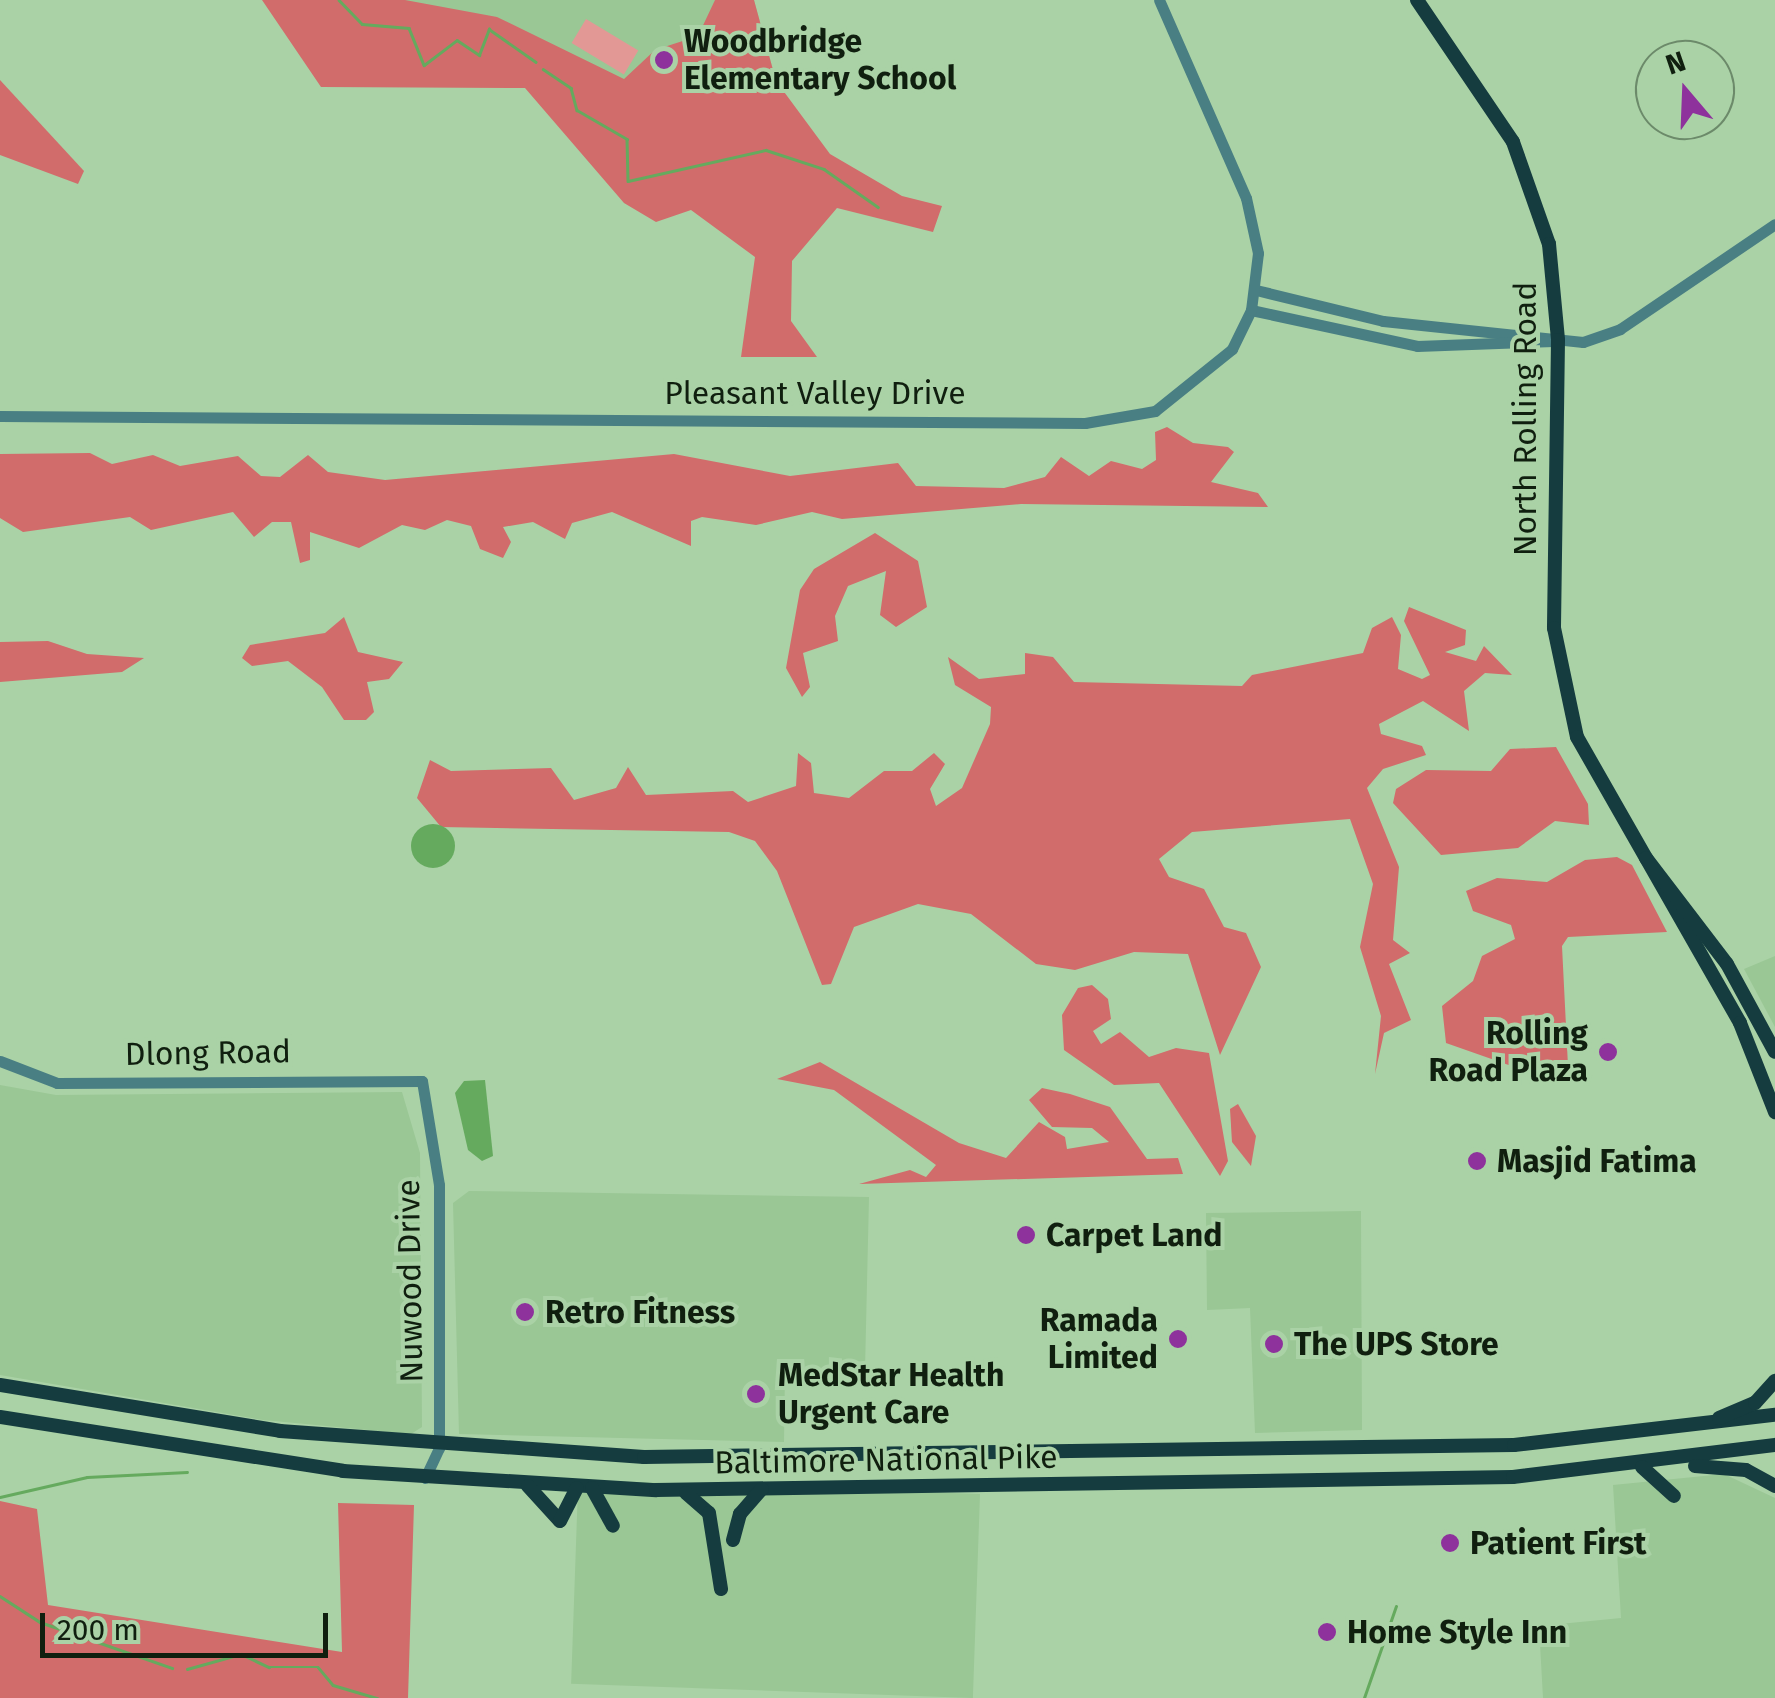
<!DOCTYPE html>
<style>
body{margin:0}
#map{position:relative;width:1775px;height:1698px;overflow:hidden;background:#aad2a6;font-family:"Fira Sans",sans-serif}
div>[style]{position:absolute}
.built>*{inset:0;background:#9ac795;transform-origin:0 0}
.green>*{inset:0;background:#e29895;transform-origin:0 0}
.forest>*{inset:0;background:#d16c6b}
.water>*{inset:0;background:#65aa5e}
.round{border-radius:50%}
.stream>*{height:2.5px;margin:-1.25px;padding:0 1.25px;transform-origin:1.25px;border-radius:1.25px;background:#65aa5e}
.tertiary>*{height:11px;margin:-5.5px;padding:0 5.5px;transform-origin:5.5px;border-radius:5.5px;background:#497f83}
.primary>*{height:14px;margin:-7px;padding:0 7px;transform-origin:7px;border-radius:7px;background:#153c3f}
.dots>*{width:28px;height:28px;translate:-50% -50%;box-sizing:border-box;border:5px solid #aad2a6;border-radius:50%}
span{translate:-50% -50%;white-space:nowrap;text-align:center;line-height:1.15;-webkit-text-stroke:8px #aad2a6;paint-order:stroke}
.poi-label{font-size:32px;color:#101f0f;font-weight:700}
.left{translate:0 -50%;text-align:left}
.right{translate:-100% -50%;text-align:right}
.street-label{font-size:32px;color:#101f0f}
.north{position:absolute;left:1635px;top:40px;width:100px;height:100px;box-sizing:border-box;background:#aad2a6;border:2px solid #6c8a6a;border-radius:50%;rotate:341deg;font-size:28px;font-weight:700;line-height:40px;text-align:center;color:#101f0f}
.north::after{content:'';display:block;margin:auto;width:35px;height:45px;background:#8e329c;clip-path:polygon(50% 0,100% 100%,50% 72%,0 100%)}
.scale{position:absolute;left:40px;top:1613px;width:288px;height:45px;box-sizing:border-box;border:5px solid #101f0f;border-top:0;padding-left:12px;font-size:30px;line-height:35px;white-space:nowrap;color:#101f0f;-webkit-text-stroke:8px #aad2a6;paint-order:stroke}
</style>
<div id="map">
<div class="built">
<div style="clip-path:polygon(366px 0,754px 0,776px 81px,803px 119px,661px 119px)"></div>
<div style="clip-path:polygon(1775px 956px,1775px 1027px,1744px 969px)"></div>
<div style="clip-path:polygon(0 1085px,56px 1095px,402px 1092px,420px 1153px,422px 1427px,411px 1434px,263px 1420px,0 1375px)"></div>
<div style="clip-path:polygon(469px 1191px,869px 1197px,865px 1370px,785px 1371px,784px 1442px,459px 1434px,453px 1203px)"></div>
<div style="clip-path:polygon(1361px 1211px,1362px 1430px,1255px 1433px,1250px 1308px,1207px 1310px,1206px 1213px)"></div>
<div style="clip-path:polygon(1724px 1474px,1775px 1498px,1775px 1698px,1543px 1698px,1539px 1626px,1621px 1618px,1613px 1485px)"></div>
<div style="left:980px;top:1494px;width:204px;height:402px;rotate:92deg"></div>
</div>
<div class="green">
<div style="left:586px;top:19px;width:61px;height:28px;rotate:31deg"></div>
</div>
<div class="forest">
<div style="clip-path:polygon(262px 0,405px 0,497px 17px,624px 79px,655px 50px,698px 36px,715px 0,754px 0,776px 81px,830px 154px,902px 196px,942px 206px,933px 232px,837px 208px,792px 261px,791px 321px,817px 357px,741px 357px,755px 257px,691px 210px,656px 222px,624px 203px,525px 88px,321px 87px)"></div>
<div style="clip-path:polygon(0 80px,84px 171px,78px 184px,0 155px)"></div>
<div style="clip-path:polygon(1167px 427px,1193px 443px,1228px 447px,1234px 452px,1211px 482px,1258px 493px,1268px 507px,1021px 504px,842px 519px,812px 512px,756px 525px,702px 517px,691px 521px,691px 546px,612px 512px,572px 523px,565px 539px,533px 522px,503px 527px,511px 542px,503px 558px,480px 549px,471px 526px,447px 520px,425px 530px,402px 525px,359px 548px,310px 532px,310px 560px,300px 563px,291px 522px,272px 522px,254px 537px,233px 512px,151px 530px,130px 517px,23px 532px,0 518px,0 454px,90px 453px,112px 464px,153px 455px,180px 466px,238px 456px,261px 476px,280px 477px,308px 455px,328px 472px,385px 480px,674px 454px,790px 476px,898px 463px,916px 486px,1004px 488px,1045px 477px,1061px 457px,1089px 476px,1111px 461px,1142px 469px,1156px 460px,1155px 432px)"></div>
<div style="clip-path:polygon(875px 533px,918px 561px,927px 607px,896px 627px,880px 615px,886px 571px,848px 586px,835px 616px,838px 641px,803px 653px,810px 687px,802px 697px,786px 668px,800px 590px,814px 569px)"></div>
<div style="clip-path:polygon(1409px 607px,1466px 630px,1465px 645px,1445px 652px,1476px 661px,1484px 646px,1512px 675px,1485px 673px,1464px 691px,1469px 731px,1423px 701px,1379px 724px,1381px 734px,1422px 746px,1426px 755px,1383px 769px,1367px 788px,1399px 867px,1393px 940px,1410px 953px,1389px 964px,1411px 1020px,1384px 1033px,1375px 1074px,1381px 1016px,1360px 947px,1373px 884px,1350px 819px,1192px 832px,1159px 859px,1169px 877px,1204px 889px,1224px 927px,1246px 933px,1261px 967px,1220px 1055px,1188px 954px,1134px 952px,1075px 970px,1036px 964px,971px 914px,918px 904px,854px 927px,831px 984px,822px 985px,777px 871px,755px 841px,729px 832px,441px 827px,417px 798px,430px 760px,451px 771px,551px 768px,574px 800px,616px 788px,628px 767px,646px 795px,733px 791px,748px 802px,796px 786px,798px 753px,811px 763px,814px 793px,849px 798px,884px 771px,912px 771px,934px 753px,945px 764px,930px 789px,936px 806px,962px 788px,990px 724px,991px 707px,955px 685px,948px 657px,979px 679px,1025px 674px,1025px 653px,1053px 657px,1074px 682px,1242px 686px,1252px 675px,1363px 653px,1372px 628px,1392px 617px,1401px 635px,1398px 669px,1422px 679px,1430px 675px,1404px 621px)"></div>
<div style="clip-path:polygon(344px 617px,358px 652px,403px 662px,389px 679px,367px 682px,374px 712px,366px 720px,344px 720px,322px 687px,288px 661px,252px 666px,242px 658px,250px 645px,325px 633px)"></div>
<div style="clip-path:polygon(48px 641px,87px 654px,144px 658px,122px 672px,0 682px,0 642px)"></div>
<div style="clip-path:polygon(1556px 747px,1588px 804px,1589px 825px,1555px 821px,1518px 848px,1441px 855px,1393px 803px,1396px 789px,1426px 770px,1491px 771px,1510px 749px)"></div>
<div style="clip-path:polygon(1617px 857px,1632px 865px,1667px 932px,1568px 937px,1562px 946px,1568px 1066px,1520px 1069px,1446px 1043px,1442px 1006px,1473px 981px,1482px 956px,1515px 939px,1511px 925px,1473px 911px,1466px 891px,1497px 878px,1547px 882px,1585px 860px)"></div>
<div style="clip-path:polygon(1092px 985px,1108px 999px,1111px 1019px,1093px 1031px,1101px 1044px,1120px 1032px,1149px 1057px,1176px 1048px,1209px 1053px,1228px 1161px,1220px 1176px,1159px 1083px,1114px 1085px,1064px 1050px,1062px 1015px,1078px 988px)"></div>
<div style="clip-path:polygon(820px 1062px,959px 1143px,1006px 1158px,1039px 1122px,1065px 1137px,1067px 1149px,1109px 1142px,1092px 1128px,1052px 1127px,1029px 1100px,1042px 1088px,1070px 1094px,1110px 1107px,1147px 1159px,1178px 1158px,1183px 1174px,859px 1184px,910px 1170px,926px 1177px,936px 1165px,834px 1090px,777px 1079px)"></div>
<div style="clip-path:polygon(1238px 1104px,1256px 1136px,1251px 1166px,1232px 1142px,1230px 1109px)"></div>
<div style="clip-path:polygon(0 1501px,37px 1509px,48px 1605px,342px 1652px,338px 1503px,414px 1505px,408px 1698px,0 1698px)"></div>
</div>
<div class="water">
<div class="round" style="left:411px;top:824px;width:44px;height:44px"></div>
<div style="clip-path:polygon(485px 1080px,493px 1156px,482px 1161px,468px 1150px,455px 1093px,464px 1081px)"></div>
</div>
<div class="stream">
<div style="left:339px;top:0;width:33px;rotate:46deg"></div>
<div style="left:362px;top:24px;width:47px;rotate:4.9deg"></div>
<div style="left:409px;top:28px;width:40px;rotate:68deg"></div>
<div style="left:424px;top:65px;width:41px;rotate:-37.1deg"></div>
<div style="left:457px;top:40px;width:27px;rotate:34deg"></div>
<div style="left:479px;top:55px;width:28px;rotate:-69deg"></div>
<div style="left:489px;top:29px;width:57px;rotate:35.1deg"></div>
<div style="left:543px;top:69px;width:34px;rotate:34deg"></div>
<div style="left:571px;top:88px;width:23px;rotate:75deg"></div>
<div style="left:577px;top:110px;width:58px;rotate:30.1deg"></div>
<div style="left:627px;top:139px;width:42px;rotate:88.6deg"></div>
<div style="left:628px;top:181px;width:141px;rotate:-12.7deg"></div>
<div style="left:766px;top:150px;width:61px;rotate:18.1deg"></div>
<div style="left:824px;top:169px;width:66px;rotate:35.1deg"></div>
<div style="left:0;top:1497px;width:89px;rotate:-12.9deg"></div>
<div style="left:87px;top:1477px;width:100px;rotate:-2.9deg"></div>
<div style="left:0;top:1596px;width:48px;rotate:33deg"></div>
<div style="left:40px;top:1622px;width:140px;rotate:19.2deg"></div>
<div style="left:187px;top:1669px;width:56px;rotate:-15.5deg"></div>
<div style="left:241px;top:1654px;width:31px;rotate:25deg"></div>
<div style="left:269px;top:1667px;width:49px"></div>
<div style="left:318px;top:1667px;width:23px;rotate:50deg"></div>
<div style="left:333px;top:1685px;width:46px;rotate:16.5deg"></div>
<div style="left:1364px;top:1698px;width:97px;rotate:-70.8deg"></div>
</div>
<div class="tertiary">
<div style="left:1256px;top:290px;width:131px;rotate:13.7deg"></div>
<div style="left:1383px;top:321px;width:201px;rotate:6deg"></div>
<div style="left:1583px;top:342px;width:39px;rotate:-19deg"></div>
<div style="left:1620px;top:329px;width:187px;rotate:-34.1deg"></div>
<div style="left:1251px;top:310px;width:170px;rotate:12.2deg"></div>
<div style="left:1417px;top:346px;width:137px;rotate:-2.1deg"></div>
<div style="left:0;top:416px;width:1085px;rotate:0.37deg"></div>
<div style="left:1085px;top:423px;width:71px;rotate:-9.7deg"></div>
<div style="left:1155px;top:411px;width:99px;rotate:-38.8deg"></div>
<div style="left:1232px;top:349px;width:43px;rotate:-64deg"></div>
<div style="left:1251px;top:310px;width:57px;rotate:-83deg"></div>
<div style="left:1258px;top:253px;width:56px;rotate:-102.3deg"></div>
<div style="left:1246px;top:198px;width:216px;rotate:-113.7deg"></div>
<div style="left:0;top:1061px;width:61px;rotate:21.1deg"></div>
<div style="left:57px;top:1083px;width:365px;rotate:-0.3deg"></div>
<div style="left:422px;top:1081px;width:105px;rotate:80.7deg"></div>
<div style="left:439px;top:1185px;width:263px;rotate:90deg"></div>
<div style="left:439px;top:1448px;width:33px;rotate:115deg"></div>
</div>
<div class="primary">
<div style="left:1417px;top:0;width:171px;rotate:55.9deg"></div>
<div style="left:1513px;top:142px;width:108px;rotate:70.6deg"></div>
<div style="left:1549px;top:244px;width:96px;rotate:84.6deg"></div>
<div style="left:1558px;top:340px;width:288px;rotate:90.8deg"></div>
<div style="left:1554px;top:628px;width:111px;rotate:78.1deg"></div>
<div style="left:1577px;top:737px;width:329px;rotate:60.3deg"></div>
<div style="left:1740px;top:1023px;width:96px;rotate:68.5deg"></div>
<div style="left:1646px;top:858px;width:133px;rotate:52.6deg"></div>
<div style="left:1727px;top:964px;width:100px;rotate:61.4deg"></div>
<div style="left:0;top:1385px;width:284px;rotate:9.3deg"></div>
<div style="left:280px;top:1431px;width:365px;rotate:4.1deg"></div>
<div style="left:644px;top:1457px;width:870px;rotate:-0.79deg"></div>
<div style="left:1514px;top:1445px;width:263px;rotate:-6.6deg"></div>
<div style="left:0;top:1417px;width:347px;rotate:8.9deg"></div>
<div style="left:343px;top:1471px;width:314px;rotate:3.5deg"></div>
<div style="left:656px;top:1490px;width:857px;rotate:-0.87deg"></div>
<div style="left:1513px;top:1477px;width:264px;rotate:-7deg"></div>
<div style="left:1719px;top:1418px;width:39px;rotate:-23deg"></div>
<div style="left:1755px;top:1403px;width:30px;rotate:-48deg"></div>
<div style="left:1695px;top:1466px;width:51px;rotate:4.5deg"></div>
<div style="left:1746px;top:1470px;width:33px;rotate:29deg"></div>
<div style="left:1642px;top:1467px;width:43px;rotate:42.2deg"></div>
<div style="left:528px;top:1486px;width:47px;rotate:47.6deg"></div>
<div style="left:592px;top:1488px;width:43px;rotate:61.1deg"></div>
<div style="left:686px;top:1493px;width:30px;rotate:41deg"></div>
<div style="left:709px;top:1513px;width:77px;rotate:81deg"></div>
<div style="left:560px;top:1521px;width:37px;rotate:-63deg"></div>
<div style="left:733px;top:1540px;width:27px;rotate:-75deg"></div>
<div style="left:740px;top:1514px;width:33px;rotate:-49deg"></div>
</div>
<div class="dots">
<div style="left:664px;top:60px;background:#8e329c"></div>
<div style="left:1608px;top:1052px;background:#8e329c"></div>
<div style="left:1477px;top:1161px;background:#8e329c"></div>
<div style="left:1026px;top:1235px;background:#8e329c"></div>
<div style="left:525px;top:1312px;background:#8e329c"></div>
<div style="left:1178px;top:1339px;background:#8e329c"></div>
<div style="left:1274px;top:1344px;background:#8e329c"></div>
<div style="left:756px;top:1394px;background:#8e329c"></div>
<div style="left:1450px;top:1543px;background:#8e329c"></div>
<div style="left:1327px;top:1632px;background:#8e329c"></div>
</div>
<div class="poi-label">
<span class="left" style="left:684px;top:60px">Woodbridge<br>Elementary School</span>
<span class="right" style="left:1588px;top:1052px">Rolling<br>Road Plaza</span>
<span class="left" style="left:1497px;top:1161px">Masjid Fatima</span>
<span class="left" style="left:1046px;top:1235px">Carpet Land</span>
<span class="left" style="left:545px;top:1312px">Retro Fitness</span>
<span class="right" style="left:1158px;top:1339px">Ramada<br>Limited</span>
<span class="left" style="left:1294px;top:1344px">The UPS Store</span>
<span class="left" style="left:778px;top:1394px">MedStar Health<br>Urgent Care</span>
<span class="left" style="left:1470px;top:1543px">Patient First</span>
<span class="left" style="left:1347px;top:1632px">Home Style Inn</span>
</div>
<div class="street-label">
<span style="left:815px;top:393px">Pleasant Valley Drive</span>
<span style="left:1525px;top:419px;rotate:-90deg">North Rolling Road</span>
<span style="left:208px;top:1053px;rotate:-1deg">Dlong Road</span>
<span style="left:410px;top:1281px;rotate:-91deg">Nuwood Drive</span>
<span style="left:886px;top:1460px;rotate:-1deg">Baltimore National Pike</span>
</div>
<div class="north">N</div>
<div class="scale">200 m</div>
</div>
